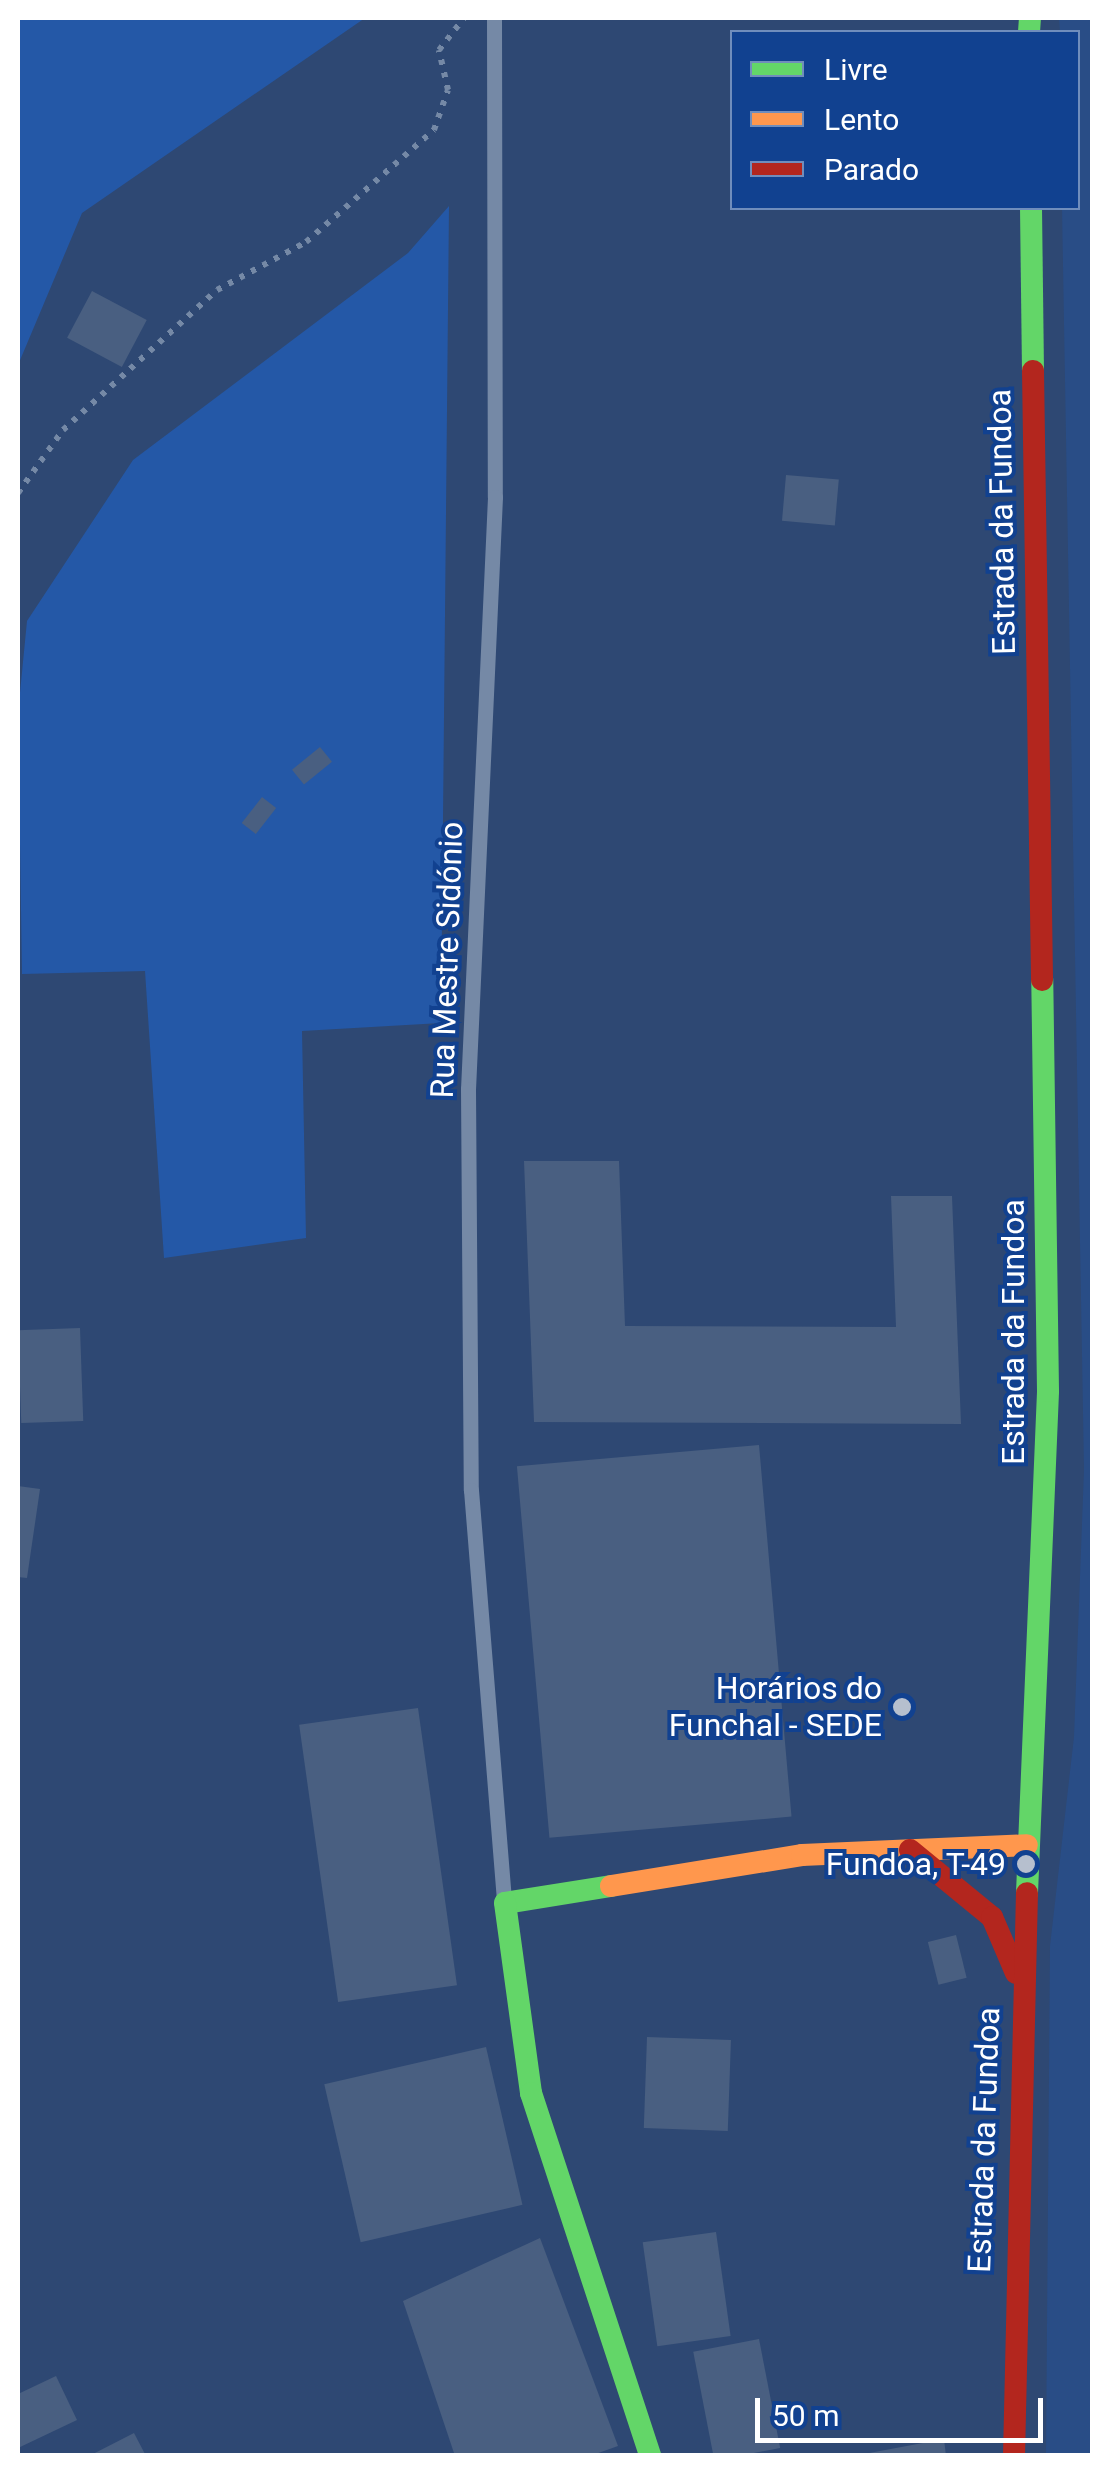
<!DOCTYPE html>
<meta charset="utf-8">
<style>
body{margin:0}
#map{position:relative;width:1110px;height:2473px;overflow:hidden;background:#2e4873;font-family:Roboto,sans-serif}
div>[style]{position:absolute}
.green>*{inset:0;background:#2458a7}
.water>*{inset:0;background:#294d86}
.building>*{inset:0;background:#495f81;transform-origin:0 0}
.path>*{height:6px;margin-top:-3px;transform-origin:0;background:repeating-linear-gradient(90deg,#7589a6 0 5px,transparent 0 13px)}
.lane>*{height:15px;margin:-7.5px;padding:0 7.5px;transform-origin:7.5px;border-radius:7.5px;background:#7589a6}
.fast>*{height:22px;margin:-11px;padding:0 11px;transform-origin:11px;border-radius:11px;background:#63d668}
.slow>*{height:22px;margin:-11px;padding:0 11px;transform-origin:11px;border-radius:11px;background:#ff974d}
.jam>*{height:22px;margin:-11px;padding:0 11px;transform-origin:11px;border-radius:11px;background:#b3261e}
.dots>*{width:28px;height:28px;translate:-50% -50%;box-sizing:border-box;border:5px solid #114190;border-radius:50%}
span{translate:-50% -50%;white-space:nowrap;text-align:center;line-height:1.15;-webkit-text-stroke:8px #114190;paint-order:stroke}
.street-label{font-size:32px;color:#fff}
.poi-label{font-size:32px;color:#fff}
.right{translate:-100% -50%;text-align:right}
.frame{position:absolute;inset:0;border:20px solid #fff;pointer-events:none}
.legend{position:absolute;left:730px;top:30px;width:350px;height:180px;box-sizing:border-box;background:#114190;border:2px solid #708dbc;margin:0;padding:12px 18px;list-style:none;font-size:30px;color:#fff}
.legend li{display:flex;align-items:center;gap:20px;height:50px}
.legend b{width:50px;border:2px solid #708dbc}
.scale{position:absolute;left:755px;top:2398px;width:288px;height:45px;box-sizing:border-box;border:5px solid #fff;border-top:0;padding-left:12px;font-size:30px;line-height:35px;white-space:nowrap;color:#fff;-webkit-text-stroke:8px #114190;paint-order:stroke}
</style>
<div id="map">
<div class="green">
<div style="clip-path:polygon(18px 18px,365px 18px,82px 213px,18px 365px)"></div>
<div style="clip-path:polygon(449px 206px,441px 1023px,302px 1031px,306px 1238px,164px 1258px,145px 971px,22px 974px,18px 713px,27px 621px,133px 460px,408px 253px)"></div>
</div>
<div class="water">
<div style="clip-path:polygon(1059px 18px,1092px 18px,1092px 2456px,1046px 2455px,1050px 1946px,1074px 1737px,1084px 1470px,1062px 208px,1078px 208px,1078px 32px,1060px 32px)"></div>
</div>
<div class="building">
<div style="left:92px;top:291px;width:62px;height:53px;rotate:28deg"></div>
<div style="left:786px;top:475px;width:53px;height:46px;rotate:5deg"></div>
<div style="left:320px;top:747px;width:19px;height:36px;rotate:51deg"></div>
<div style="left:262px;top:797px;width:18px;height:33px;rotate:38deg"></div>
<div style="clip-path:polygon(524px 1161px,619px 1161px,625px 1326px,896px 1327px,891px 1196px,952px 1196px,961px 1424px,534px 1422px)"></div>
<div style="left:80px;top:1328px;width:93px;height:62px;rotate:88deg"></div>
<div style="left:759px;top:1445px;width:373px;height:243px;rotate:85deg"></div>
<div style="clip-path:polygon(18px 1486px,40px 1489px,27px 1578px,18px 1577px)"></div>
<div style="left:418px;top:1708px;width:280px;height:120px;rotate:82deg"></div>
<div style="left:956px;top:1935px;width:44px;height:29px;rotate:76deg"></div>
<div style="left:647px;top:2037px;width:84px;height:91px;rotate:2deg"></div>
<div style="left:486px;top:2047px;width:162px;height:166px;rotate:77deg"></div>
<div style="left:716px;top:2232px;width:105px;height:74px;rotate:82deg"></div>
<div style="clip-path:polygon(540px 2238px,618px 2446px,590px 2456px,455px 2456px,403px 2301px)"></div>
<div style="left:759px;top:2339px;width:111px;height:67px;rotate:79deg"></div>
<div style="clip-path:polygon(56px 2376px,77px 2420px,18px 2448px,18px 2394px)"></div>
<div style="clip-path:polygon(134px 2433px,146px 2456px,89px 2456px)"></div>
<div style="clip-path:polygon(944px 2439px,946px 2456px,865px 2456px,864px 2454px)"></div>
</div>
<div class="path">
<div style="left:18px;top:493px;width:77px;rotate:-54.5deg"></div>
<div style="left:63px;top:430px;width:208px;rotate:-42.3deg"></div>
<div style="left:217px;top:290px;width:101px;rotate:-28.3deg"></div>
<div style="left:306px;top:242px;width:170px;rotate:-41.2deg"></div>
<div style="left:434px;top:130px;width:42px;rotate:-70.7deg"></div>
<div style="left:448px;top:90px;width:41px;rotate:-102.7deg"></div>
<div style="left:439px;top:50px;width:41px;rotate:-52deg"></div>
</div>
<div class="lane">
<div style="left:494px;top:18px;width:479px;rotate:89.9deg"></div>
<div style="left:495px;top:497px;width:593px;rotate:92.61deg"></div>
<div style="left:468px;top:1089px;width:401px;rotate:89.6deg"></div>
<div style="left:471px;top:1490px;width:412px;rotate:85.4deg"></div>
</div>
<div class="fast">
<div style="left:1029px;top:32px;width:14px;rotate:-86deg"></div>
<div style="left:1031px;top:208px;width:163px;rotate:89.3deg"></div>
<div style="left:611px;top:1886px;width:107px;rotate:170.9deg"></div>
<div style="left:505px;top:1903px;width:192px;rotate:82.2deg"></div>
<div style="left:531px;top:2093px;width:382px;rotate:71.8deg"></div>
<div style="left:1027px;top:1893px;width:502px;rotate:-87.6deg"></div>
<div style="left:1048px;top:1391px;width:411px;rotate:-90.8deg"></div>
</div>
<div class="slow">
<div style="left:611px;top:1886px;width:193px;rotate:-9.2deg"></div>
<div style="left:802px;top:1855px;width:225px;rotate:-2.5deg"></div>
</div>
<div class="jam">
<div style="left:1033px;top:371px;width:609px;rotate:89.15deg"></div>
<div style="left:910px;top:1850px;width:106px;rotate:39.3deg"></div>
<div style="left:992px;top:1917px;width:61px;rotate:66.8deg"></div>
<div style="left:1014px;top:2456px;width:563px;rotate:-88.68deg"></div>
</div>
<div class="dots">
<div style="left:902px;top:1707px;background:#b6bfce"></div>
<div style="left:1026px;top:1864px;background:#b6bfce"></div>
</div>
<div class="street-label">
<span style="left:1002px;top:522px;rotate:-91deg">Estrada da Fundoa</span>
<span style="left:447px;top:960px;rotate:-88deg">Rua Mestre Sidónio</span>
<span style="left:1013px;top:1332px;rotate:-90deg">Estrada da Fundoa</span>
<span style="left:984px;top:2140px;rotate:-88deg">Estrada da Fundoa</span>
</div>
<div class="poi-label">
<span class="right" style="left:882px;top:1707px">Horários do<br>Funchal - SEDE</span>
<span class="right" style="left:1006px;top:1864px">Fundoa, T-49</span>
</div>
<div class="frame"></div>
<ul class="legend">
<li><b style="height:12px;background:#63d668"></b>Livre</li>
<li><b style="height:12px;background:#ff974d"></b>Lento</li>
<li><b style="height:12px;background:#b3261e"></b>Parado</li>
</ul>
<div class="scale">50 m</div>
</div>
